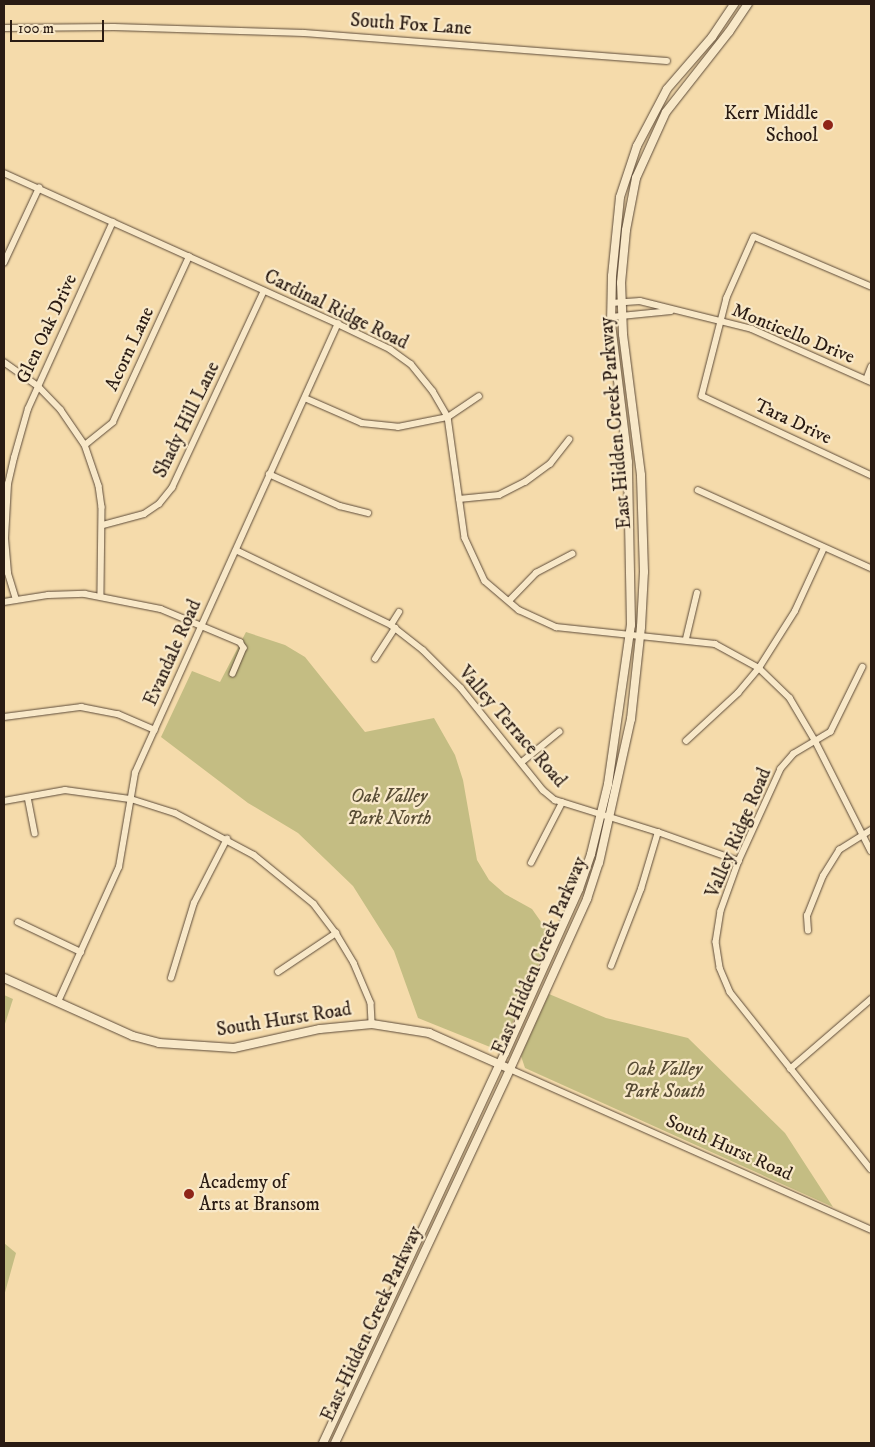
<!DOCTYPE html>
<style>
body{margin:0}
#map{position:relative;width:875px;height:1447px;overflow:hidden;background:#f5dbab;font-family:"IM FELL DW Pica",serif}
div>[style]{position:absolute}
.green>*{inset:0;background:#c4bd83}
.roads{filter:drop-shadow(0 0 1px #5d4b39) drop-shadow(0 0 1px #5d4b39)}
.street>*{height:5.5px;margin:-2.75px;padding:0 2.75px;transform-origin:2.75px;border-radius:2.75px;background:#f8e8c8}
.secondary>*{height:8px;margin:-4px;padding:0 4px;transform-origin:4px;border-radius:4px;background:#f8e8c8}
.dots>*{width:14px;height:14px;translate:-50% -50%;box-sizing:border-box;border:2px solid #f8e8c8;border-radius:50%}
span{translate:-50% -50%;white-space:nowrap;text-align:center;line-height:1.15;-webkit-text-stroke:4.5px #f8e8c8;paint-order:stroke}
.street-label{font-size:19px;color:#2a1b13}
.poi-label{font-size:19px;color:#2a1b13}
.right{translate:-100% -50%;text-align:right}
.left{translate:0 -50%;text-align:left}
.park-label{font-size:19px;color:#584c35;font-style:italic}
.frame{position:absolute;inset:0;border:5px solid #2a1b13;pointer-events:none}
.scale{position:absolute;left:10px;top:20px;width:94px;height:22px;box-sizing:border-box;border:2px solid #2a1b13;border-top:0;padding-left:6px;font-size:15px;line-height:18px;white-space:nowrap;color:#2a1b13;-webkit-text-stroke:4px #f8e8c8;paint-order:stroke}
</style>
<div id="map">
<div class="green">
<div style="clip-path:polygon(246px 632px,285px 645px,305px 657px,365px 732px,434px 718px,455px 755px,463px 780px,477px 860px,489px 880px,505px 894px,532px 909px,551px 936px,502px 1046px,495px 1049px,418px 1018px,394px 951px,353px 886px,298px 833px,248px 803px,161px 737px,192px 671px,220px 682px)"></div>
<div style="clip-path:polygon(549px 994px,606px 1018px,688px 1038px,785px 1133px,833px 1207px,525px 1068px,521px 1056px)"></div>
<div style="clip-path:polygon(4px 995px,13px 999px,4px 1027px)"></div>
<div style="clip-path:polygon(4px 1243px,16px 1253px,4px 1296px)"></div>
</div>
<div class="roads">
<div class="street">
<div style="left:4px;top:28px;width:110px;rotate:-0.5deg"></div>
<div style="left:114px;top:27px;width:190px;rotate:1.8deg"></div>
<div style="left:304px;top:33px;width:364px;rotate:4.4deg"></div>
<div style="left:4px;top:173px;width:367px;rotate:24.3deg"></div>
<div style="left:338px;top:324px;width:58px;rotate:25.7deg"></div>
<div style="left:390px;top:349px;width:26px;rotate:36deg"></div>
<div style="left:411px;top:364px;width:35px;rotate:51deg"></div>
<div style="left:433px;top:391px;width:30px;rotate:60deg"></div>
<div style="left:448px;top:417px;width:122px;rotate:82deg"></div>
<div style="left:465px;top:538px;width:47px;rotate:65.1deg"></div>
<div style="left:485px;top:581px;width:45px;rotate:40.5deg"></div>
<div style="left:519px;top:610px;width:41px;rotate:24.7deg"></div>
<div style="left:556px;top:627px;width:160px;rotate:6.1deg"></div>
<div style="left:715px;top:644px;width:50px;rotate:28.6deg"></div>
<div style="left:759px;top:668px;width:43px;rotate:44.1deg"></div>
<div style="left:790px;top:698px;width:51px;rotate:59.4deg"></div>
<div style="left:816px;top:742px;width:122px;rotate:63.2deg"></div>
<div style="left:4px;top:263px;width:83px;rotate:-65deg"></div>
<div style="left:871px;top:287px;width:127px;rotate:-156.9deg"></div>
<div style="left:754px;top:237px;width:67px;rotate:113.9deg"></div>
<div style="left:727px;top:298px;width:101px;rotate:104.3deg"></div>
<div style="left:702px;top:396px;width:187px;rotate:25.1deg"></div>
<div style="left:611px;top:303px;width:29px;rotate:-4deg"></div>
<div style="left:640px;top:301px;width:115px;rotate:14deg"></div>
<div style="left:752px;top:329px;width:130px;rotate:24deg"></div>
<div style="left:611px;top:317px;width:60px;rotate:-5.7deg"></div>
<div style="left:4px;top:362px;width:42px;rotate:35.2deg"></div>
<div style="left:38px;top:386px;width:33px;rotate:46deg"></div>
<div style="left:61px;top:410px;width:42px;rotate:55.6deg"></div>
<div style="left:85px;top:445px;width:43px;rotate:71.1deg"></div>
<div style="left:99px;top:486px;width:21px;rotate:82deg"></div>
<div style="left:102px;top:507px;width:88px;rotate:90.7deg"></div>
<div style="left:866px;top:380px;width:14px;rotate:-69deg"></div>
<div style="left:305px;top:398px;width:62px;rotate:23.7deg"></div>
<div style="left:362px;top:423px;width:36px;rotate:6deg"></div>
<div style="left:398px;top:427px;width:51px;rotate:-11.3deg"></div>
<div style="left:448px;top:417px;width:37px;rotate:-34deg"></div>
<div style="left:85px;top:445px;width:36px;rotate:-39deg"></div>
<div style="left:113px;top:422px;width:182px;rotate:-65.3deg"></div>
<div style="left:269px;top:474px;width:78px;rotate:24.3deg"></div>
<div style="left:340px;top:506px;width:29px;rotate:14deg"></div>
<div style="left:698px;top:490px;width:190px;rotate:24.3deg"></div>
<div style="left:459px;top:499px;width:40px;rotate:-5.7deg"></div>
<div style="left:499px;top:495px;width:29px;rotate:-27deg"></div>
<div style="left:525px;top:482px;width:31px;rotate:-36deg"></div>
<div style="left:550px;top:464px;width:31px;rotate:-52deg"></div>
<div style="left:103px;top:525px;width:42px;rotate:-15deg"></div>
<div style="left:144px;top:514px;width:18px;rotate:-34deg"></div>
<div style="left:159px;top:504px;width:21px;rotate:-51deg"></div>
<div style="left:172px;top:488px;width:217px;rotate:-65deg"></div>
<div style="left:236px;top:550px;width:172px;rotate:25.8deg"></div>
<div style="left:391px;top:625px;width:41px;rotate:38deg"></div>
<div style="left:423px;top:650px;width:54px;rotate:45deg"></div>
<div style="left:461px;top:688px;width:131px;rotate:51.2deg"></div>
<div style="left:543px;top:790px;width:16px;rotate:40deg"></div>
<div style="left:555px;top:800px;width:108px;rotate:17.3deg"></div>
<div style="left:658px;top:832px;width:86px;rotate:19.7deg"></div>
<div style="left:16px;top:600px;width:28px;rotate:-107deg"></div>
<div style="left:8px;top:573px;width:35px;rotate:-95deg"></div>
<div style="left:5px;top:538px;width:54px;rotate:-86.8deg"></div>
<div style="left:8px;top:484px;width:27px;rotate:-77deg"></div>
<div style="left:14px;top:458px;width:51px;rotate:-74.1deg"></div>
<div style="left:28px;top:409px;width:205px;rotate:-65.6deg"></div>
<div style="left:509px;top:601px;width:39px;rotate:-46deg"></div>
<div style="left:536px;top:573px;width:41px;rotate:-27.8deg"></div>
<div style="left:4px;top:602px;width:45px;rotate:-9deg"></div>
<div style="left:48px;top:595px;width:37px;rotate:-2deg"></div>
<div style="left:85px;top:594px;width:77px;rotate:11.2deg"></div>
<div style="left:161px;top:609px;width:86px;rotate:22.7deg"></div>
<div style="left:240px;top:642px;width:7px;rotate:56deg"></div>
<div style="left:244px;top:648px;width:28px;rotate:113deg"></div>
<div style="left:391px;top:625px;width:15px;rotate:-58deg"></div>
<div style="left:686px;top:639px;width:47px;rotate:-76.6deg"></div>
<div style="left:375px;top:659px;width:37px;rotate:-57deg"></div>
<div style="left:863px;top:667px;width:72px;rotate:116.2deg"></div>
<div style="left:831px;top:732px;width:43px;rotate:149.3deg"></div>
<div style="left:794px;top:754px;width:20px;rotate:131deg"></div>
<div style="left:781px;top:769px;width:101px;rotate:114.5deg"></div>
<div style="left:739px;top:861px;width:53px;rotate:109.8deg"></div>
<div style="left:721px;top:911px;width:31px;rotate:99deg"></div>
<div style="left:716px;top:942px;width:26px;rotate:81deg"></div>
<div style="left:720px;top:968px;width:26px;rotate:67deg"></div>
<div style="left:730px;top:992px;width:226px;rotate:51.5deg"></div>
<div style="left:4px;top:717px;width:78px;rotate:-7.4deg"></div>
<div style="left:81px;top:707px;width:38px;rotate:11deg"></div>
<div style="left:118px;top:714px;width:40px;rotate:23.4deg"></div>
<div style="left:686px;top:741px;width:71px;rotate:-42.7deg"></div>
<div style="left:738px;top:693px;width:33px;rotate:-50deg"></div>
<div style="left:759px;top:668px;width:67px;rotate:-57.7deg"></div>
<div style="left:795px;top:611px;width:69px;rotate:-65.3deg"></div>
<div style="left:522px;top:762px;width:48px;rotate:-39deg"></div>
<div style="left:28px;top:797px;width:37px;rotate:79deg"></div>
<div style="left:4px;top:801px;width:62px;rotate:-10.2deg"></div>
<div style="left:65px;top:790px;width:67px;rotate:7.8deg"></div>
<div style="left:131px;top:799px;width:46px;rotate:17.7deg"></div>
<div style="left:175px;top:813px;width:89px;rotate:28deg"></div>
<div style="left:254px;top:855px;width:77px;rotate:39.2deg"></div>
<div style="left:314px;top:904px;width:36px;rotate:53deg"></div>
<div style="left:336px;top:933px;width:35px;rotate:59deg"></div>
<div style="left:354px;top:963px;width:43px;rotate:67deg"></div>
<div style="left:371px;top:1003px;width:21px;rotate:87deg"></div>
<div style="left:531px;top:863px;width:68px;rotate:-62.7deg"></div>
<div style="left:18px;top:922px;width:70px;rotate:25.5deg"></div>
<div style="left:808px;top:931px;width:15px;rotate:-94deg"></div>
<div style="left:807px;top:916px;width:43px;rotate:-68.2deg"></div>
<div style="left:823px;top:876px;width:31px;rotate:-58deg"></div>
<div style="left:839px;top:850px;width:38px;rotate:-32deg"></div>
<div style="left:611px;top:966px;width:83px;rotate:-68.7deg"></div>
<div style="left:641px;top:889px;width:59px;rotate:-73.4deg"></div>
<div style="left:278px;top:972px;width:70px;rotate:-33.9deg"></div>
<div style="left:171px;top:978px;width:78px;rotate:-73deg"></div>
<div style="left:194px;top:903px;width:72px;rotate:-62.7deg"></div>
<div style="left:58px;top:1002px;width:148px;rotate:-65.7deg"></div>
<div style="left:119px;top:867px;width:95px;rotate:-80.3deg"></div>
<div style="left:135px;top:773px;width:493px;rotate:-65.7deg"></div>
<div style="left:510px;top:1069px;width:395px;rotate:24deg"></div>
<div style="left:790px;top:1069px;width:107px;rotate:-40.8deg"></div>
</div>
<div class="secondary">
<div style="left:4px;top:978px;width:141px;rotate:24.2deg"></div>
<div style="left:133px;top:1036px;width:27px;rotate:15deg"></div>
<div style="left:159px;top:1043px;width:75px;rotate:3.8deg"></div>
<div style="left:234px;top:1048px;width:88px;rotate:-12.5deg"></div>
<div style="left:320px;top:1029px;width:52px;rotate:-5.5deg"></div>
<div style="left:372px;top:1024px;width:58px;rotate:9deg"></div>
<div style="left:429px;top:1033px;width:89px;rotate:24deg"></div>
<div style="left:323px;top:1443px;width:430px;rotate:-65deg"></div>
<div style="left:505px;top:1053px;width:180px;rotate:-65.7deg"></div>
<div style="left:579px;top:889px;width:37px;rotate:-71deg"></div>
<div style="left:591px;top:854px;width:72px;rotate:-76.3deg"></div>
<div style="left:608px;top:784px;width:161px;rotate:-81.8deg"></div>
<div style="left:631px;top:625px;width:163px;rotate:-91.1deg"></div>
<div style="left:628px;top:462px;width:139px;rotate:-97deg"></div>
<div style="left:611px;top:324px;width:48px;rotate:-88.8deg"></div>
<div style="left:612px;top:276px;width:79px;rotate:-84.2deg"></div>
<div style="left:620px;top:197px;width:54px;rotate:-71.6deg"></div>
<div style="left:637px;top:146px;width:64px;rotate:-62.2deg"></div>
<div style="left:667px;top:89px;width:69px;rotate:-49.1deg"></div>
<div style="left:712px;top:37px;width:40px;rotate:-56deg"></div>
<div style="left:335px;top:1443px;width:413px;rotate:-64.9deg"></div>
<div style="left:510px;top:1069px;width:187px;rotate:-65.6deg"></div>
<div style="left:587px;top:899px;width:38px;rotate:-72deg"></div>
<div style="left:599px;top:863px;width:148px;rotate:-77.5deg"></div>
<div style="left:631px;top:719px;width:93px;rotate:-83.8deg"></div>
<div style="left:641px;top:627px;width:55px;rotate:-86.9deg"></div>
<div style="left:644px;top:572px;width:97px;rotate:-91.8deg"></div>
<div style="left:641px;top:475px;width:142px;rotate:-97.3deg"></div>
<div style="left:623px;top:334px;width:51px;rotate:-92.2deg"></div>
<div style="left:621px;top:283px;width:53px;rotate:-84.6deg"></div>
<div style="left:626px;top:230px;width:53px;rotate:-79.1deg"></div>
<div style="left:636px;top:178px;width:72px;rotate:-65.6deg"></div>
<div style="left:666px;top:112px;width:102px;rotate:-51.8deg"></div>
<div style="left:729px;top:32px;width:34px;rotate:-56deg"></div>
</div>
</div>
<div class="dots">
<div style="left:828px;top:125px;background:#8f2418"></div>
<div style="left:189px;top:1194px;background:#8f2418"></div>
</div>
<div class="street-label">
<span style="left:411px;top:25px;rotate:4deg">South Fox Lane</span>
<span style="left:336px;top:310px;rotate:26deg">Cardinal Ridge Road</span>
<span style="left:47px;top:329px;rotate:-65deg">Glen Oak Drive</span>
<span style="left:793px;top:334px;rotate:22deg">Monticello Drive</span>
<span style="left:130px;top:349px;rotate:-65deg">Acorn Lane</span>
<span style="left:187px;top:420px;rotate:-64deg">Shady Hill Lane</span>
<span style="left:793px;top:422px;rotate:25deg">Tara Drive</span>
<span style="left:616px;top:423px;rotate:-95deg">East Hidden Creek Parkway</span>
<span style="left:173px;top:653px;rotate:-66deg">Evandale Road</span>
<span style="left:512px;top:727px;rotate:49deg">Valley Terrace Road</span>
<span style="left:739px;top:833px;rotate:-67deg">Valley Ridge Road</span>
<span style="left:540px;top:956px;rotate:-67deg">East Hidden Creek Parkway</span>
<span style="left:284px;top:1020px;rotate:-9deg">South Hurst Road</span>
<span style="left:729px;top:1148px;rotate:24deg">South Hurst Road</span>
<span style="left:372px;top:1324px;rotate:-65deg">East Hidden Creek Parkway</span>
</div>
<div class="poi-label">
<span class="right" style="left:818px;top:125px">Kerr Middle<br>School</span>
<span class="left" style="left:199px;top:1194px">Academy of<br>Arts at Bransom</span>
</div>
<div class="park-label">
<span style="left:389px;top:808px">Oak Valley<br>Park North</span>
<span style="left:664px;top:1081px">Oak Valley<br>Park South</span>
</div>
<div class="frame"></div>
<div class="scale">100 m</div>
</div>
